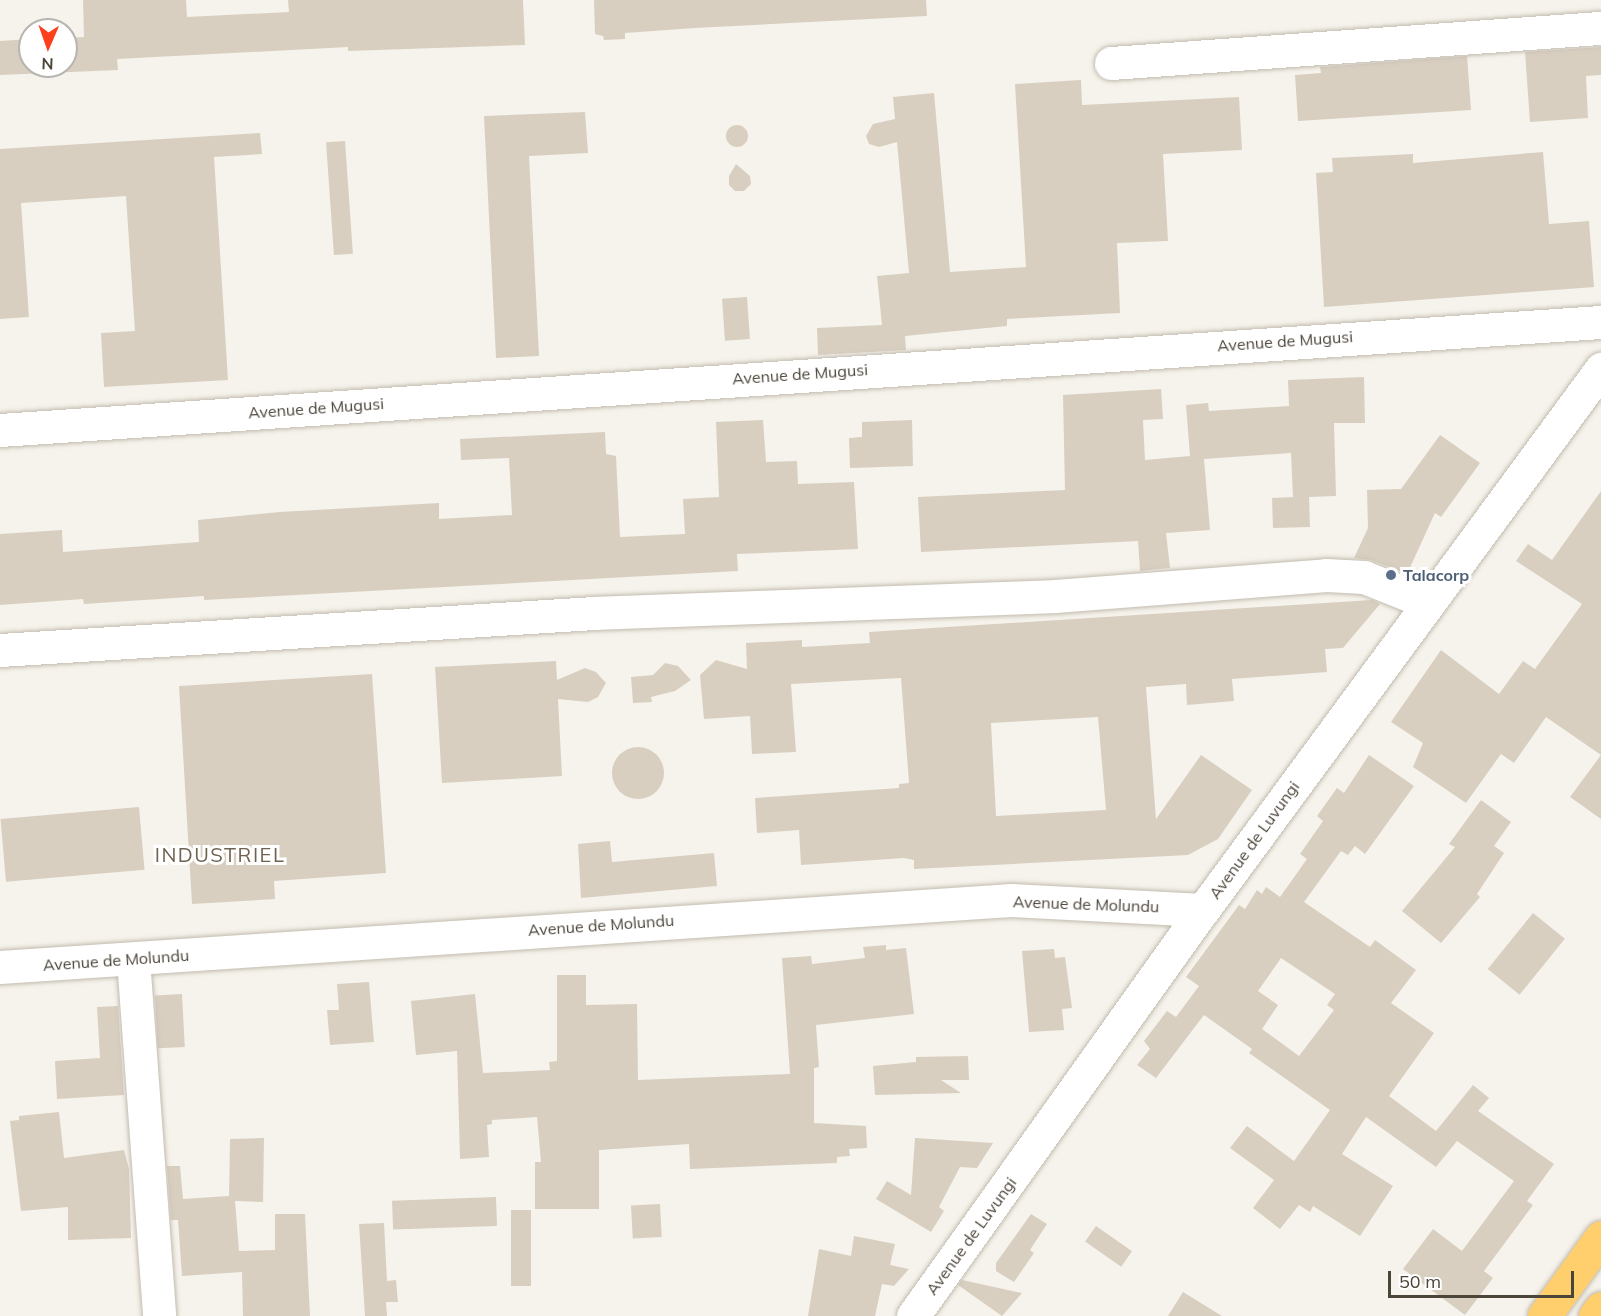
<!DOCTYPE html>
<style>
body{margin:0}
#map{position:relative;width:1601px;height:1316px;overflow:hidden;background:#f6f3ec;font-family:Mulish,sans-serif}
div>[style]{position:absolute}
.building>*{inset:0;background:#d8cfc1;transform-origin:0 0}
.round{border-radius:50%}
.roads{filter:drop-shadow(0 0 2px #c2bbae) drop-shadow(0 0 2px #c2bbae)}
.minor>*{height:33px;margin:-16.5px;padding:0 16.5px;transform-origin:16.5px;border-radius:16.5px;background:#fff}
.highway>*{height:33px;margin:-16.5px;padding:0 16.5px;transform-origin:16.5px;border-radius:16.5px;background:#ffcf6e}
.dots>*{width:16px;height:16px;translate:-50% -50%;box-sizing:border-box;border:3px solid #fff;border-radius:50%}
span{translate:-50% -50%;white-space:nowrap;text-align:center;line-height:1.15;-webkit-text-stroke:6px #fff;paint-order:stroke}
.street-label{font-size:16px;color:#4b4439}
.service-label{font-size:16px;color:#4e5e75;font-weight:700}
.left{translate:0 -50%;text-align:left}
.quarter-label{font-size:20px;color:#6e6250;letter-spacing:1.5px}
.north{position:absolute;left:18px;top:18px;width:60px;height:60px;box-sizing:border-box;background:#fff;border:2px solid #b7b4b0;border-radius:50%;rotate:182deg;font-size:16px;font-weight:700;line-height:24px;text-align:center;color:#4b4439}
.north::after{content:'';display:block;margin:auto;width:21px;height:27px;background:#fc3f1d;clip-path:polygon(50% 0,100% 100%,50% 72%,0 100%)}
.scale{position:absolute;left:1388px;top:1271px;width:186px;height:27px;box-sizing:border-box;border:3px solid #4b4439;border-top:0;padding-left:8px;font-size:18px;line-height:21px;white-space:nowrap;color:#4b4439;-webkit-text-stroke:4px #fff;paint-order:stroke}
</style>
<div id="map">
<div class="building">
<div style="clip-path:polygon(83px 0,186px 0,187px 17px,289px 12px,288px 0,523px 0,525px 45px,348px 51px,348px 47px,117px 59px,118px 70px,0 75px,0 41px,30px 39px,30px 66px,66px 66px,66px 38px,84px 37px)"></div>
<div style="clip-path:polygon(594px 0,926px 0,927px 16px,695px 28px,625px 33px,625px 39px,604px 40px,603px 36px,595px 34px)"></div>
<div style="clip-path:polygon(1601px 47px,1601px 75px,1586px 76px,1588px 118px,1530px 122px,1525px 52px)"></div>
<div style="clip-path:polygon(1467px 56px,1471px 110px,1298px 121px,1295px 75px,1321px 73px,1320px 67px)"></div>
<div style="clip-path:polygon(1081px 80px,1082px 105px,1239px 97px,1242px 150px,1163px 154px,1168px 241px,1117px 243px,1120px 313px,1007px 319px,1007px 326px,905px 336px,906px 350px,818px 355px,817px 328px,882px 325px,877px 276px,909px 273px,897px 142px,879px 147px,869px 144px,866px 136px,873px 124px,895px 119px,893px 97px,934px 93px,950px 272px,1026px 267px,1015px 84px)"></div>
<div style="clip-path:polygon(585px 112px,588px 153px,529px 156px,539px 356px,496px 358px,484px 116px)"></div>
<div class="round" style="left:726px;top:125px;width:22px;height:22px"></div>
<div style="clip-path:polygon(260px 133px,262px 154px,214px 157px,228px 380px,104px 387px,101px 333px,135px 331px,126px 196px,21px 203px,29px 317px,0 319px,0 149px)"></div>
<div style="left:345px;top:141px;width:113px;height:19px;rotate:86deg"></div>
<div style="clip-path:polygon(1543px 152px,1549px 224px,1589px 221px,1594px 287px,1324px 307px,1316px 173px,1333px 172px,1332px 158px,1413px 154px,1413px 163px)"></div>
<div style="clip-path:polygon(736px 164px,750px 176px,751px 184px,744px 191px,735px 191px,729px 185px,729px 176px)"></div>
<div style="left:747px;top:297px;width:42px;height:25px;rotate:86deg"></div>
<div style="clip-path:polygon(1364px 377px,1365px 423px,1334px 423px,1336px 496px,1309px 497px,1310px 527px,1273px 528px,1272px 498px,1293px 497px,1291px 453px,1204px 459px,1210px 530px,1166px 533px,1170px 568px,1140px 571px,1138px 541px,921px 552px,918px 497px,1065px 490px,1063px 395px,1161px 389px,1163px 419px,1143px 420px,1145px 460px,1190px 456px,1186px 405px,1208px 403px,1209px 411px,1289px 406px,1288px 380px)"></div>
<div style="clip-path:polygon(763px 420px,766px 462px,797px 461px,798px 484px,854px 482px,858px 549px,737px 554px,738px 571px,204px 600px,204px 596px,84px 604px,83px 599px,0 605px,0 534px,62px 530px,63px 552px,199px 542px,198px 520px,280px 512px,439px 503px,439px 519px,512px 515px,509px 458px,461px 460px,460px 439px,605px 432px,606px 454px,616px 456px,620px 537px,685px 534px,683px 499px,719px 497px,716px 422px)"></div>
<div style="clip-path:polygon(912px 420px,913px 466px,850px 468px,849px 438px,862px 437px,862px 422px)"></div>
<div style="clip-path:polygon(1440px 435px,1480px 463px,1441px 517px,1435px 513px,1407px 574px,1371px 560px,1354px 558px,1368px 528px,1367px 490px,1401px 489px)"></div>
<div style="clip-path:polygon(1601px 491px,1601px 819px,1570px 797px,1601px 755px,1546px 717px,1514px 763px,1501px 754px,1466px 803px,1413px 767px,1423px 743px,1391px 722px,1441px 650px,1499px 694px,1523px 661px,1535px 669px,1582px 604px,1516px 561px,1528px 544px,1552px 560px)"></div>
<div style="clip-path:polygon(evenodd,1372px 600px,1380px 604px,1343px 648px,1325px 649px,1327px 672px,1232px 679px,1234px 701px,1187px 705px,1186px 684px,1146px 687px,1156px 819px,1201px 755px,1252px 790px,1218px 839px,1188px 855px,914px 869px,914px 860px,904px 858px,801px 865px,799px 830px,757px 833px,755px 798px,899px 788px,899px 784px,909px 783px,901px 678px,791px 684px,796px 752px,752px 754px,750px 716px,704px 719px,700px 675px,716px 660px,747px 669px,746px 643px,802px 640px,802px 647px,870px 643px,869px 632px,1372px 600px,1098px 717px,1106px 810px,996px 816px,991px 723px,1098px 717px)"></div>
<div style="clip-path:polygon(556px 661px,557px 680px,585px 668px,596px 672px,606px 683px,598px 697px,588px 702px,558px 699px,562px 776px,442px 783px,435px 667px)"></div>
<div style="clip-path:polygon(665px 663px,678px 666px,691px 680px,675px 691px,651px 697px,652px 702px,633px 703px,631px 677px,653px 675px)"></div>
<div style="clip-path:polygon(372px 674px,386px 873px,274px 881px,275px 899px,192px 904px,179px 686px)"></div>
<div class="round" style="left:612px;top:747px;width:52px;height:52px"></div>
<div style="clip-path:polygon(evenodd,1369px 755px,1414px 786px,1365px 854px,1355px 846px,1348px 855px,1341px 851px,1304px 902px,1370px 947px,1375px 940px,1416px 970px,1391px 1003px,1434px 1033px,1389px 1096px,1436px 1131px,1473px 1085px,1489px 1098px,1478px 1111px,1554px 1164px,1527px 1201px,1533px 1205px,1484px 1271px,1493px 1278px,1465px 1315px,1403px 1269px,1433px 1229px,1462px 1251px,1514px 1181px,1457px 1141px,1436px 1167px,1366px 1117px,1342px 1154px,1393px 1186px,1360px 1236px,1313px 1206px,1310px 1212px,1299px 1205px,1280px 1229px,1253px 1208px,1274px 1180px,1230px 1148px,1247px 1126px,1294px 1161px,1330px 1110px,1249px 1053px,1252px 1049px,1204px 1015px,1156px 1078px,1137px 1065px,1150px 1049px,1144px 1041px,1167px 1011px,1176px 1017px,1199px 986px,1186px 977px,1214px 939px,1239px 905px,1245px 909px,1257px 890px,1262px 894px,1266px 887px,1280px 897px,1307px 859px,1300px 854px,1323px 821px,1317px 816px,1337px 788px,1344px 793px,1369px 755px,1281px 958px,1335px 994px,1327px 1005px,1334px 1010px,1299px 1056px,1262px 1029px,1278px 1005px,1258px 991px,1281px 958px)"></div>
<div style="clip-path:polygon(1481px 800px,1511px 822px,1494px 846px,1504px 853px,1477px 894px,1480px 897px,1441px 943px,1402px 911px,1455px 847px,1449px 844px)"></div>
<div style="left:139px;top:807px;width:63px;height:139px;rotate:85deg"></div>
<div style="clip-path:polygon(610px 841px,612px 862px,714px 853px,717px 886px,581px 898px,578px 844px)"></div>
<div style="left:1533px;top:913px;width:41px;height:72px;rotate:39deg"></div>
<div style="clip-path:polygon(886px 945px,886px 950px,906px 948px,914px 1014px,816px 1025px,819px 1067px,814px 1068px,814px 1123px,866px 1126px,867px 1148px,849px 1149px,850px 1156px,837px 1157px,837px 1163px,690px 1169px,689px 1144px,599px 1150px,599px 1209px,535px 1209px,535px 1162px,541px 1162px,537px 1117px,492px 1120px,492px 1124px,487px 1125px,489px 1157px,460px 1159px,457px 1051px,416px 1055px,411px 1001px,475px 994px,483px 1073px,550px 1070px,549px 1062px,557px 1061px,557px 975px,586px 975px,586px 1005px,637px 1004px,638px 1080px,790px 1074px,782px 958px,811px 956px,812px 964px,865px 958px,863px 947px)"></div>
<div style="clip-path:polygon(1054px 949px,1055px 958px,1065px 957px,1072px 1008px,1062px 1009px,1064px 1030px,1029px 1032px,1022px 951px)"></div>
<div style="clip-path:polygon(369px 982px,374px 1042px,330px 1045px,327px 1010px,339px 1010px,337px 984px)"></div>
<div style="left:182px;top:994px;width:53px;height:27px;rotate:87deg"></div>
<div style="clip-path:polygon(118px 1006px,124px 1095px,57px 1099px,55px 1061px,100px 1058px,97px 1007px)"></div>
<div style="clip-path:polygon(968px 1056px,969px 1080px,941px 1080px,961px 1093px,875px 1095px,873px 1066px,916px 1062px,916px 1057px)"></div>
<div style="clip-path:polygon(59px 1112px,64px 1158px,124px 1150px,129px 1169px,131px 1238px,68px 1240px,68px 1207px,21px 1211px,10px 1121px,19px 1120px,19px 1116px)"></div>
<div style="clip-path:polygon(264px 1138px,263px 1202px,235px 1201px,239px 1251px,275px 1250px,275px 1214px,305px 1214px,310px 1316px,243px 1316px,242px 1272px,182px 1276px,178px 1220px,171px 1220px,167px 1166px,180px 1166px,183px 1199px,229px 1196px,230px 1139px)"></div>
<div style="clip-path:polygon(915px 1138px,993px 1143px,977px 1168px,960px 1167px,939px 1207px,944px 1211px,931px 1232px,876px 1199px,887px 1181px,911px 1195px)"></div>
<div style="left:496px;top:1197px;width:29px;height:104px;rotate:88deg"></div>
<div style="left:660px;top:1204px;width:33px;height:29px;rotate:87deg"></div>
<div style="left:511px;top:1210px;width:20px;height:76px"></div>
<div style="clip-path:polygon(1031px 1214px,1047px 1224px,1030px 1250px,1034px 1253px,1014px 1282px,996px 1271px,996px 1263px)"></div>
<div style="clip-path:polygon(384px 1223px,387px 1281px,396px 1280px,398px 1302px,386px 1302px,387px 1316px,365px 1316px,359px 1224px)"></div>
<div style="left:1096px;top:1226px;width:44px;height:19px;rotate:35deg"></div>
<div style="clip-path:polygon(854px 1236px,895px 1244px,890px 1265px,909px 1269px,894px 1286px,882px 1284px,875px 1316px,808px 1316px,819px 1249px,851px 1256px)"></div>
<div style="clip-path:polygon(962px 1280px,1022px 1293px,1002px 1316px,958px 1285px)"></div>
<div style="clip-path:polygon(1183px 1292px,1222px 1316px,1168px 1316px)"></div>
</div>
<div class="roads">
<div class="minor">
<div style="left:1111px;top:63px;width:491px;rotate:-4.1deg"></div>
<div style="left:0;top:430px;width:1605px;rotate:-3.86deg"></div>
<div style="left:0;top:650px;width:596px;rotate:-3.56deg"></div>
<div style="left:595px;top:613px;width:460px;rotate:-2.1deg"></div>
<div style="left:1055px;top:596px;width:272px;rotate:-4.4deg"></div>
<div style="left:1326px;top:575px;width:38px;rotate:3deg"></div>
<div style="left:1364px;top:577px;width:70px;rotate:21.8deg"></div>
<div style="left:133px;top:959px;width:358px;rotate:85.8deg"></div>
<div style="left:0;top:967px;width:1013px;rotate:-3.79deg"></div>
<div style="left:1011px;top:900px;width:192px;rotate:3deg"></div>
<div style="left:913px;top:1316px;width:499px;rotate:-54.5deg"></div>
<div style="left:1203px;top:910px;width:672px;rotate:-53.66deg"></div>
</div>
<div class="highway">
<div style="left:1544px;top:1316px;width:97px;rotate:-54.2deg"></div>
<div style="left:1595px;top:1316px;width:10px;rotate:-53deg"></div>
</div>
</div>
<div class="dots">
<div style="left:1391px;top:575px;background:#5c6f8a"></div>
</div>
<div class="street-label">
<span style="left:1285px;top:341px;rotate:-4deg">Avenue de Mugusi</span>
<span style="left:800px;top:374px;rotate:-4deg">Avenue de Mugusi</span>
<span style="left:316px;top:408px;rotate:-4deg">Avenue de Mugusi</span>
<span style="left:1254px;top:840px;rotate:-54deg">Avenue de Luvungi</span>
<span style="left:1086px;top:904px;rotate:2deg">Avenue de Molundu</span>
<span style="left:601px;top:925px;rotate:-4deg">Avenue de Molundu</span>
<span style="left:116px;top:960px;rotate:-4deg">Avenue de Molundu</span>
<span style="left:971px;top:1236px;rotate:-54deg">Avenue de Luvungi</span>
</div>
<div class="service-label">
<span class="left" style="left:1403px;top:575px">Talacorp</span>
</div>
<div class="quarter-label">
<span style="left:220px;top:854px">INDUSTRIEL</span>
</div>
<div class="north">N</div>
<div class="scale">50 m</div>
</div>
